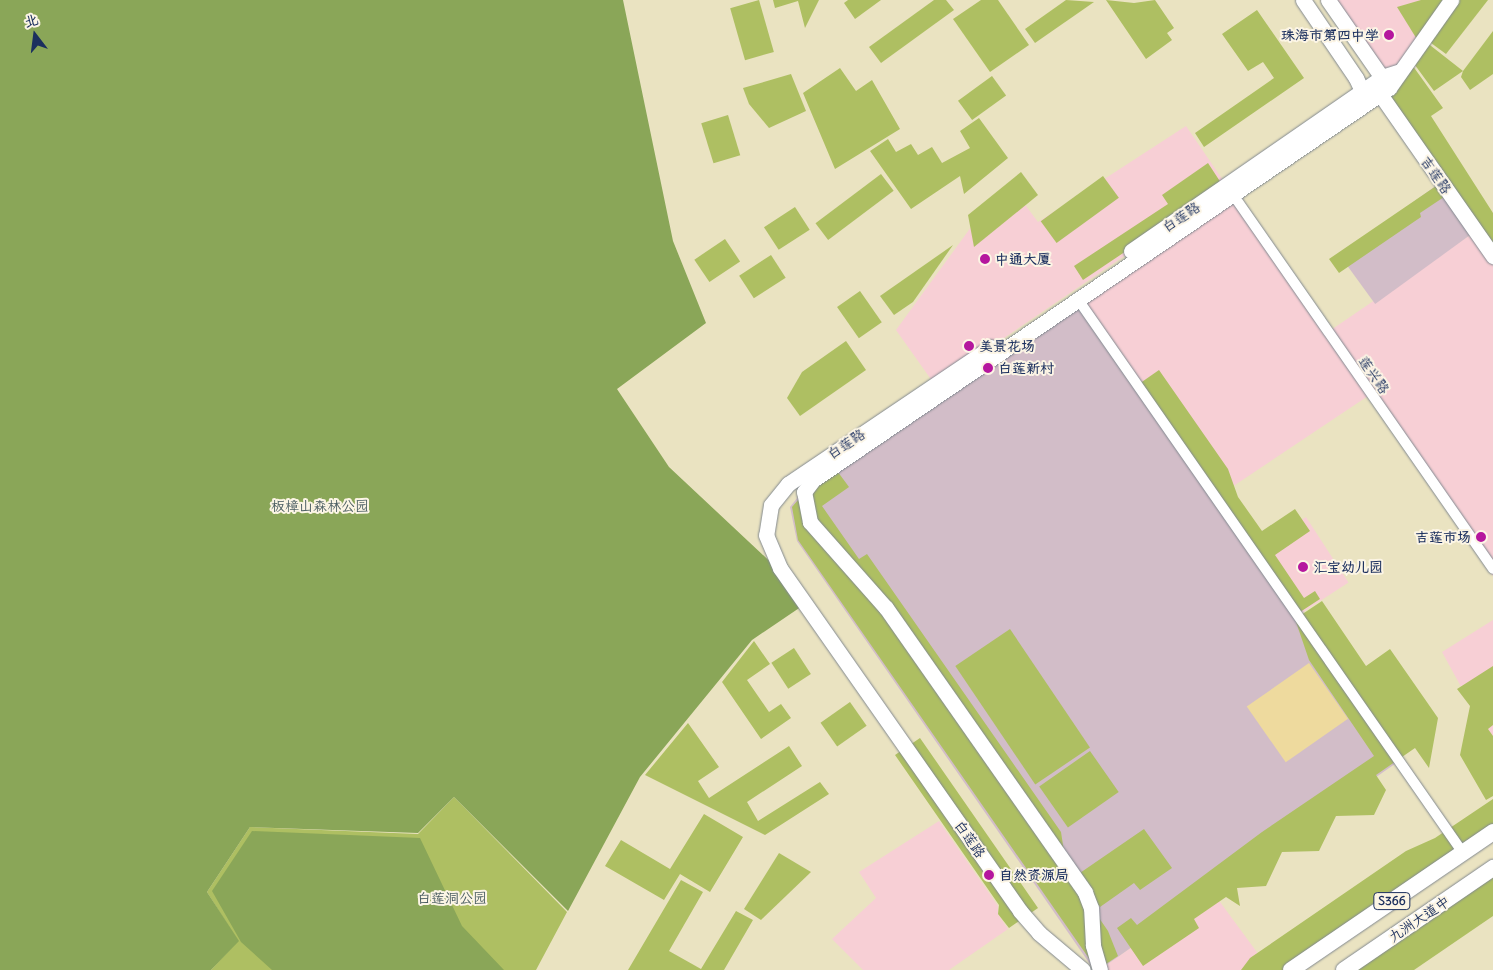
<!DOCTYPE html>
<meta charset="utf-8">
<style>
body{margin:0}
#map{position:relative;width:1493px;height:970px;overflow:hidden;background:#eae3c1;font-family:Delius,"LXGW WenKai TC",sans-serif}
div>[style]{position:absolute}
.built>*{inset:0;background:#f7cfd5;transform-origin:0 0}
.industrial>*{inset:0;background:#d2bdc8;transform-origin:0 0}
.green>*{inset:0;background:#aebf62;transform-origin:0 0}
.forest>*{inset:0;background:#8aa658}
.sand>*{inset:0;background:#eeda9e;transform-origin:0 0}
.roads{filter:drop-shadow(0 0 1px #828990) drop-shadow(0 0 1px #828990)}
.street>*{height:10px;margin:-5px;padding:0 5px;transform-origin:5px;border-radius:5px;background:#fff}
.secondary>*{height:15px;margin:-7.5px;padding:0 7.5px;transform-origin:7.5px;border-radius:7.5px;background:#fff}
.primary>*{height:16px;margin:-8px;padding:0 8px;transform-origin:8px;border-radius:8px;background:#fff}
.dots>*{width:14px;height:14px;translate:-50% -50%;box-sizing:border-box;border:2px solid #fcf5e5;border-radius:50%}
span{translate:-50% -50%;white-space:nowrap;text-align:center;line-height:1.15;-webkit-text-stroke:4px #fcf5e5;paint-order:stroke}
.shield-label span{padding:1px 4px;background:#fcf5e5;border:1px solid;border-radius:4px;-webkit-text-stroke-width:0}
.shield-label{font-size:12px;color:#1b2f5e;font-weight:700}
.poi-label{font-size:14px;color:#1b2f5e;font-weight:700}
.right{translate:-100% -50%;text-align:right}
.left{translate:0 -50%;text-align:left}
.street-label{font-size:14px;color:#1b2f5e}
.park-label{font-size:14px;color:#475a5f}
.north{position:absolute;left:10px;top:10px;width:50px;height:50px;-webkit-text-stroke:4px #fcf5e5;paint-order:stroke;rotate:345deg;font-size:14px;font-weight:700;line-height:20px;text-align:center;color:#1b2f5e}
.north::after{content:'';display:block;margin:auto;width:18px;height:22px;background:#1b2f5e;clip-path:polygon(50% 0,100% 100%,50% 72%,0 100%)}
</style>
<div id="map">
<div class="built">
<div style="clip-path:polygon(1329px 0,1451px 0,1400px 71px,1382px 76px)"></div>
<div style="clip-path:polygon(1186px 126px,1227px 186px,935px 385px,896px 330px,974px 223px,1017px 194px,1038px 222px)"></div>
<div style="clip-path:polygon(1234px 196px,1328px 332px,1476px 231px,1493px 256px,1493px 576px,1371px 394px,1217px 497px,1078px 298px)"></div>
<div style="left:1306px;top:517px;width:78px;height:61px;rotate:57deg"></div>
<div style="clip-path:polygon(1493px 620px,1493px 745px,1442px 652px)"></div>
<div style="clip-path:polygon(939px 821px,998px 906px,998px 914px,1008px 929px,949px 970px,863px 970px,832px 939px,876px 898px,859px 872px)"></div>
<div style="clip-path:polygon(1212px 891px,1270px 970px,1099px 970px)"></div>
</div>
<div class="industrial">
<div style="left:1441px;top:182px;width:60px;height:125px;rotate:54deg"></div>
<div style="clip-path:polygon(1078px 298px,1402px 759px,1099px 970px,1094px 970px,797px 541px,790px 507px,809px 483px)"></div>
</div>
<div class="green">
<div style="left:759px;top:0;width:54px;height:30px;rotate:74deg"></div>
<div style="clip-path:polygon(773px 0,819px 0,805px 28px,798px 1px,775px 8px)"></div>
<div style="clip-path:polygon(848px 0,881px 0,855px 19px,844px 3px)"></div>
<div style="clip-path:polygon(934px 0,946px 0,954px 10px,881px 63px,869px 47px)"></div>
<div style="clip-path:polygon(981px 0,998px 0,1029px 45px,990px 72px,953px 19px)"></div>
<div style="clip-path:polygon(1066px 0,1094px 2px,1035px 43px,1025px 29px)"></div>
<div style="clip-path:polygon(1106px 0,1134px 3px,1155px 0,1174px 28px,1167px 33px,1172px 40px,1146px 59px)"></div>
<div style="clip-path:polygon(1421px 0,1448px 0,1418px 41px,1397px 7px)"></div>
<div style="clip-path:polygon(1456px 0,1488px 0,1446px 54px,1427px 40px)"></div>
<div style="clip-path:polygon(1257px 10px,1304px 78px,1204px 147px,1195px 133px,1274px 78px,1263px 62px,1248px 71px,1222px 34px)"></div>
<div style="clip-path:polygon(1493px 31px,1493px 74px,1470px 90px,1461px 77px,1463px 71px,1434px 91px,1412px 61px,1426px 42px,1463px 71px)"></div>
<div style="clip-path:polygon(1410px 62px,1443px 108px,1431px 116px,1493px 213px,1493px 250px,1383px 96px)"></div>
<div style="clip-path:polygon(840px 68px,856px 91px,872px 80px,900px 129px,835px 169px,803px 93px)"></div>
<div style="clip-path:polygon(791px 74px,806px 111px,769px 128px,749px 104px,743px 88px)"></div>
<div style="left:992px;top:76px;width:24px;height:42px;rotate:54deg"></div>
<div style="left:728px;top:115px;width:42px;height:28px;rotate:73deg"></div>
<div style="clip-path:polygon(979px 118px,1008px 158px,964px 194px,960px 176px,911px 209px,870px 151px,888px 139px,896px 152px,911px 144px,918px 155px,932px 147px,942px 163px,970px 148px,960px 131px)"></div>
<div style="clip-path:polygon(1208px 163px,1223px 186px,1083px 280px,1074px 266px,1168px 204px,1162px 195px)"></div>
<div style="clip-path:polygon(1021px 172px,1038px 195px,974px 247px,968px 215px)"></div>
<div style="left:881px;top:174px;width:21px;height:82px;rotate:53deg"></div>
<div style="left:1103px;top:176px;width:27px;height:77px;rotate:54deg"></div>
<div style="clip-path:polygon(1439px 184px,1447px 195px,1420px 213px,1421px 217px,1339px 273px,1329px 259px)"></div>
<div style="left:795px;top:207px;width:27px;height:37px;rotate:57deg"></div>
<div style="left:725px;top:239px;width:27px;height:37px;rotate:56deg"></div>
<div style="clip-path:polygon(953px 245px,913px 302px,894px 315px,880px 296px)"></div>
<div style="left:771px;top:255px;width:27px;height:38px;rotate:57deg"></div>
<div style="left:860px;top:291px;width:38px;height:28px;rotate:55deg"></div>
<div style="clip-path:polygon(846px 341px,866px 370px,800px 416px,787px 398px,802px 372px)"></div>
<div style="clip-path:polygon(1159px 370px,1228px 469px,1238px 497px,1262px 531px,1295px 509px,1310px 531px,1275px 555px,1304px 598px,1315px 591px,1320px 599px,1294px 616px,1136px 386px)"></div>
<div style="clip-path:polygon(835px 468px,849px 487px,822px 506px,859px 559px,867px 554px,1061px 832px,1067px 871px,1108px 931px,1118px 956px,1097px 970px,798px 540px,792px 507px,811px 485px)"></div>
<div style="clip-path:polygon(1322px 601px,1366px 666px,1390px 649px,1438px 718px,1429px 768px,1415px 748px,1376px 775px,1386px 790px,1374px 815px,1336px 816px,1319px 851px,1282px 852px,1266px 886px,1237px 888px,1240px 906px,1226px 897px,1194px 919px,1199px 928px,1143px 966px,1117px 928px,1131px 918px,1137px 925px,1262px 832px,1374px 756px,1309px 660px,1295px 619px)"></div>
<div style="left:1010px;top:629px;width:143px;height:66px;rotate:56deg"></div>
<div style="clip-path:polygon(754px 641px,770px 664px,747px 680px,769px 712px,781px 704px,791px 718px,761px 739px,722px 682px)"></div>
<div style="left:794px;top:648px;width:31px;height:27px;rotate:57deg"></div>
<div style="clip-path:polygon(1493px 666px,1493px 725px,1488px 729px,1493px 736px,1493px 796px,1486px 800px,1460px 755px,1470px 706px,1457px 689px)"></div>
<div style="left:850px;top:702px;width:29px;height:36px;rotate:55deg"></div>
<div style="clip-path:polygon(688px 723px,719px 767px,698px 781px,709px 798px,789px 746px,802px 766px,747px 802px,758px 821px,820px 782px,829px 794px,765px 835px,645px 775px)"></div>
<div style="clip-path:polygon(920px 738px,1038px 908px,1009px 928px,998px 914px,999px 905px,895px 755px)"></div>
<div style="left:1090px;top:751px;width:50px;height:62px;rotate:55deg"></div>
<div style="clip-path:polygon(454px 797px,567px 912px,536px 970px,211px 970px,238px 941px,207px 892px,250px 827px,418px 834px)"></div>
<div style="clip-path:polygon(1493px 799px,1493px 836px,1298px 970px,1241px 970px,1250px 958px,1406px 851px,1435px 838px)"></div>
<div style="clip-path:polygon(704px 814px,743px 837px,710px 892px,680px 874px,664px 900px,605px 866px,621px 840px,670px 869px)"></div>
<div style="clip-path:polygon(1144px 829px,1172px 868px,1140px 890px,1134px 883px,1100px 907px,1077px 875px)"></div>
<div style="clip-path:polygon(779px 853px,811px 872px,761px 920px,744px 909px)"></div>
<div style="clip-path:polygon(1493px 869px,1493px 916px,1414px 970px,1345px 970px)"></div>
<div style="clip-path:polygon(681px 880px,703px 892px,669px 951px,701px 969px,736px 911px,753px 920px,724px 970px,628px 970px)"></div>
</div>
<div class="forest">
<div style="clip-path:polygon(0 0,623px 0,673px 241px,706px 323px,617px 389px,669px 467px,811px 600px,752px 640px,640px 777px,568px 911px,454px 797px,418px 833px,250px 827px,207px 892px,239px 941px,211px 970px,0 970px)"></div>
<div style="clip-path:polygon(252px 831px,420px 838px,462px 926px,504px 970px,272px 970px,241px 942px,212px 891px)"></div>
</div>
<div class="sand">
<div style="left:1309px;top:663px;width:68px;height:76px;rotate:55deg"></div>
</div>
<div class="roads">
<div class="street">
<div style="left:1234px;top:196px;width:454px;rotate:55.2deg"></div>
<div style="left:1077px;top:298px;width:676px;rotate:55.18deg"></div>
</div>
<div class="secondary">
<div style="left:1303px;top:0;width:94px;rotate:55.8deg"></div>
<div style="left:1356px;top:78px;width:17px;rotate:65deg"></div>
<div style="left:1328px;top:0;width:103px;rotate:55.2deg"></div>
<div style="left:1380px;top:94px;width:198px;rotate:55.1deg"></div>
<div style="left:1131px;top:251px;width:305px;rotate:-34.7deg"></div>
<div style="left:1382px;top:77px;width:19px;rotate:-18deg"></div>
<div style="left:991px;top:347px;width:245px;rotate:146deg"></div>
<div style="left:788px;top:484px;width:27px;rotate:129deg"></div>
<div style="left:771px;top:505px;width:30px;rotate:99deg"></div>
<div style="left:766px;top:535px;width:36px;rotate:67deg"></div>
<div style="left:780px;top:568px;width:419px;rotate:55deg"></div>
<div style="left:1020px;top:911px;width:29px;rotate:49deg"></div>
<div style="left:1039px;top:933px;width:57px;rotate:40.1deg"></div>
<div style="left:1100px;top:970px;width:26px;rotate:-106deg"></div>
<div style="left:1093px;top:945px;width:37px;rotate:-93deg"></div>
<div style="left:1091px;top:908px;width:17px;rotate:-111deg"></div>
<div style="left:1085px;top:892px;width:347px;rotate:-125deg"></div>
<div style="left:886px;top:608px;width:115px;rotate:-131.5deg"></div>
<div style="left:810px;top:522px;width:31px;rotate:-101deg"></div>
<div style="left:804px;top:492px;width:15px;rotate:-53deg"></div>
<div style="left:813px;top:480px;width:697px;rotate:-34.24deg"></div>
<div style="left:1389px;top:88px;width:108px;rotate:-54.8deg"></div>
</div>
<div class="primary">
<div style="left:1291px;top:970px;width:245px;rotate:-34.3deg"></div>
<div style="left:1344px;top:970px;width:181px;rotate:-34.4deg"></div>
</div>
</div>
<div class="dots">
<div style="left:1389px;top:35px;background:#b5179e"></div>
<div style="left:985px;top:259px;background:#b5179e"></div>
<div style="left:969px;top:346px;background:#b5179e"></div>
<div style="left:988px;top:368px;background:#b5179e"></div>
<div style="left:1481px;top:537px;background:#b5179e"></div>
<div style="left:1303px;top:567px;background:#b5179e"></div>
<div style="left:989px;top:875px;background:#b5179e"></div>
</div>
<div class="shield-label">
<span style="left:1392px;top:901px">S366</span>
</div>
<div class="poi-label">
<span class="right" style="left:1379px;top:35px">珠海市第四中学</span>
<span class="left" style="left:995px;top:259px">中通大厦</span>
<span class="left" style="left:979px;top:346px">美景花场</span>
<span class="left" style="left:998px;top:368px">白莲新村</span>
<span class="right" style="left:1471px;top:537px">吉莲市场</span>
<span class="left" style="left:1313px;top:567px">汇宝幼儿园</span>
<span class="left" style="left:999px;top:875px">自然资源局</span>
</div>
<div class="street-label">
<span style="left:1436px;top:175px;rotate:55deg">吉莲路</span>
<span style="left:1181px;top:217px;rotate:-34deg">白莲路</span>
<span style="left:1374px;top:375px;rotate:55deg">莲兴路</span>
<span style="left:846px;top:444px;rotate:-34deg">白莲路</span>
<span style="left:970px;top:839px;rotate:55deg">白莲路</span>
<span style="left:1419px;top:919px;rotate:-34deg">九洲大道中</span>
</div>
<div class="park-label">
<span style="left:320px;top:506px">板樟山森林公园</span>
<span style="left:452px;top:898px">白莲洞公园</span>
</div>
<div class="north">北</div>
</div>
